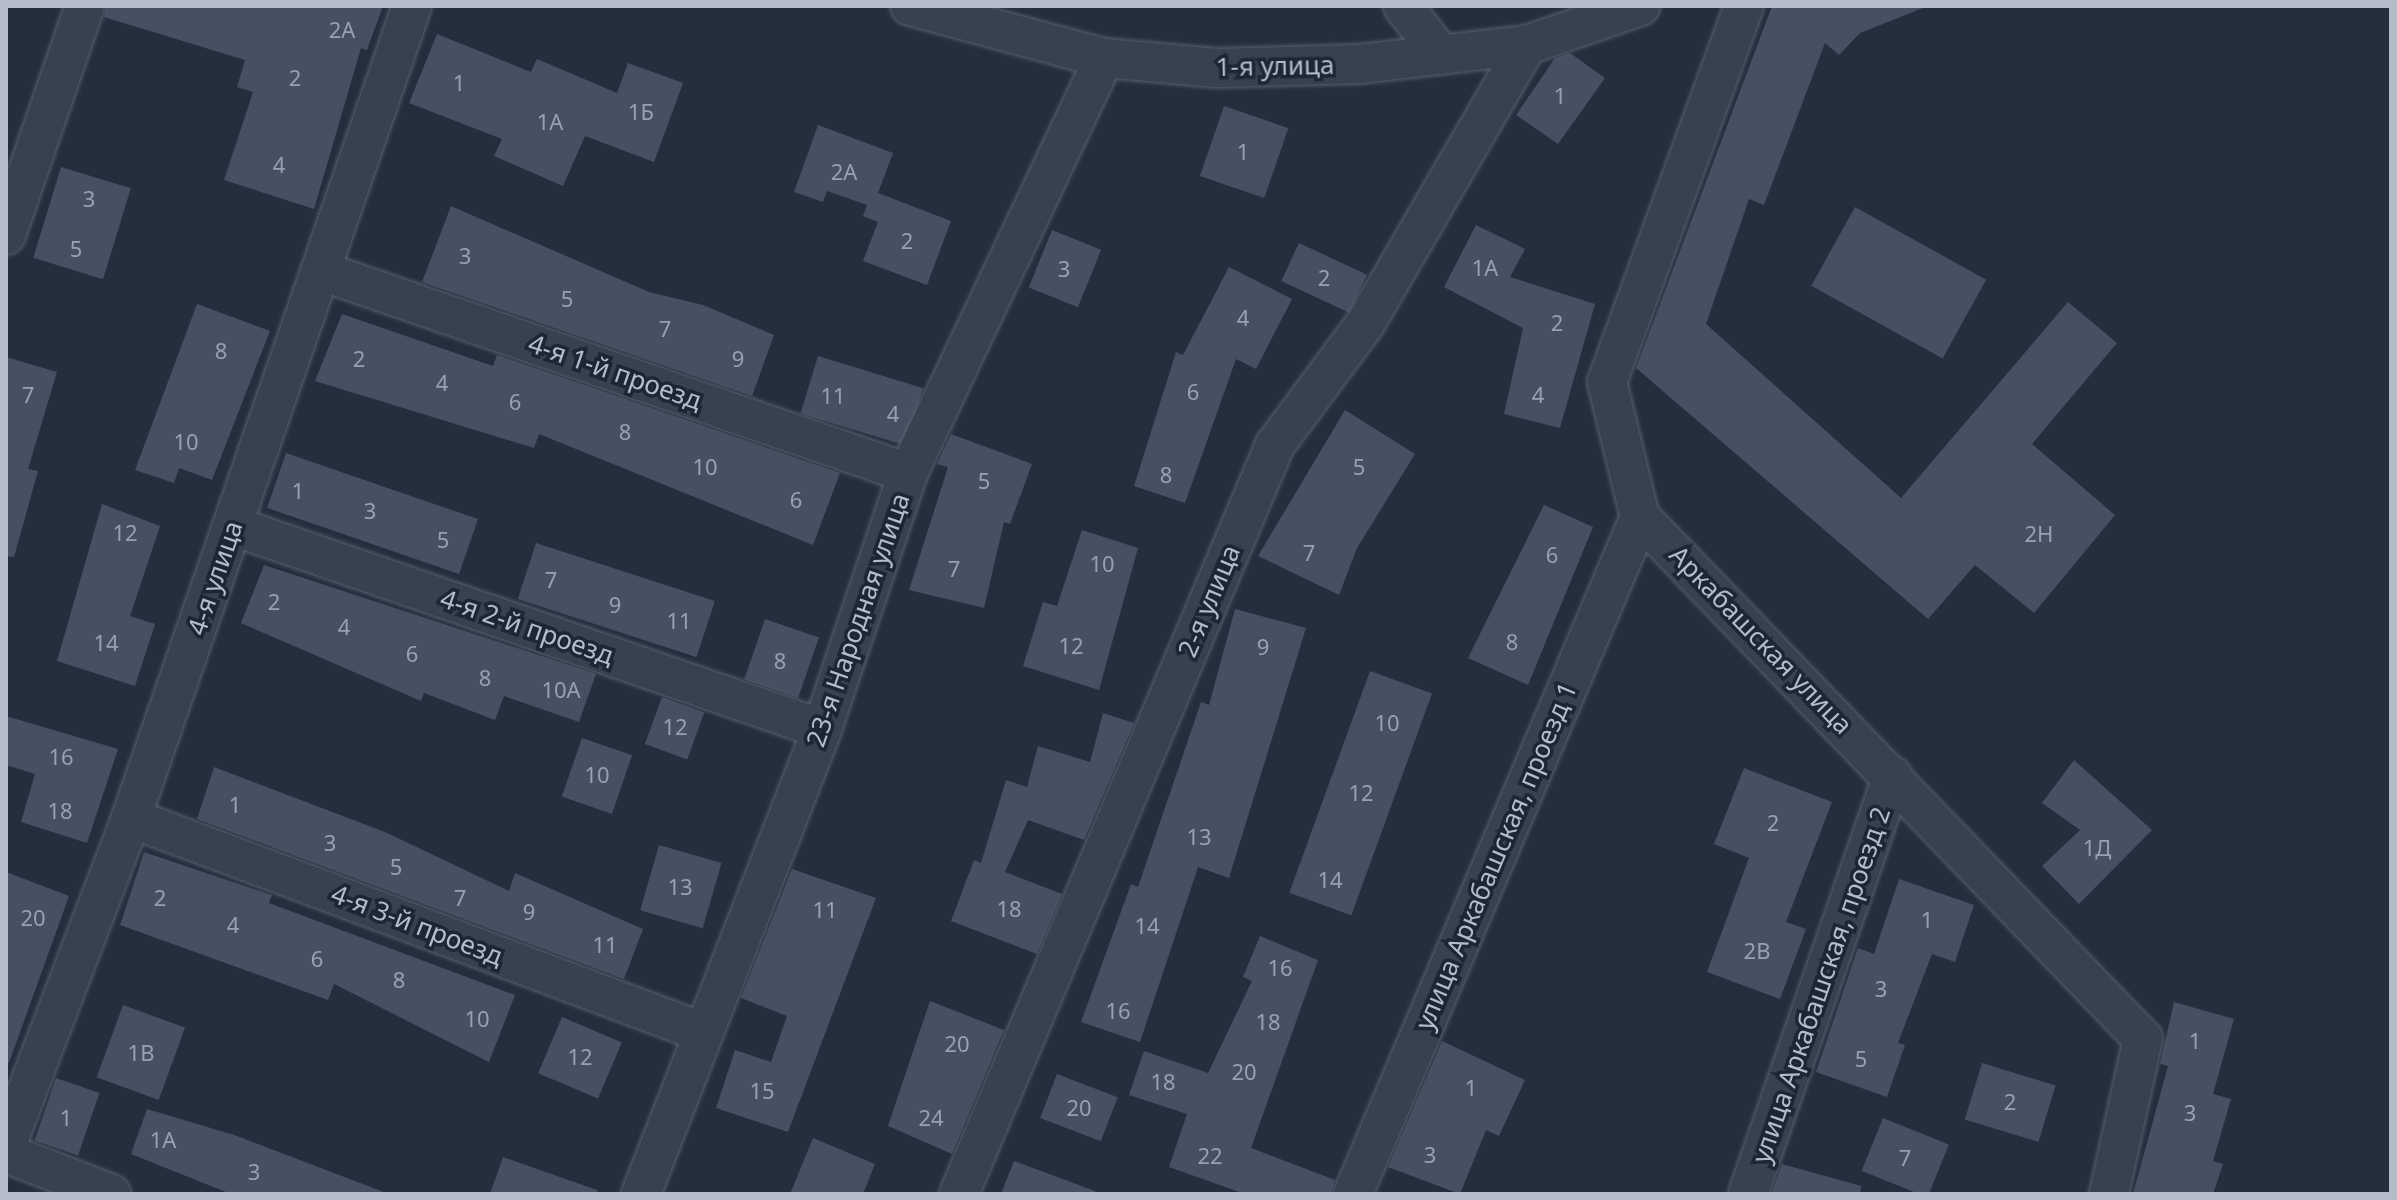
<!DOCTYPE html>
<meta charset="utf-8">
<style>
body{margin:0}
#map{position:relative;width:2397px;height:1200px;overflow:hidden;background:#242f3e;font-family:"Noto Sans",sans-serif}
div>[style]{position:absolute}
.building>*{inset:0;background:#455162;transform-origin:0 0}
.roads{filter:drop-shadow(0 0 2px #565f6c) drop-shadow(0 0 2px #565f6c)}
.street>*{height:38px;margin:-19px;padding:0 19px;transform-origin:19px;border-radius:19px;background:#38414e}
span{translate:-50% -50%;white-space:nowrap;text-align:center;line-height:1.15;-webkit-text-stroke:7px #1d2633;paint-order:stroke}
.number-label{font-size:22px;color:#98a1af}
.number-label span{-webkit-text-stroke-width:0}
.street-label{font-size:26px;color:#b4bcc9}
.frame{position:absolute;inset:0;border:8px solid #b4bcc9;pointer-events:none}
</style>
<div id="map">
<div class="building">
<div style="clip-path:polygon(106px 6px,383px 6px,367px 50px,361px 48px,314px 209px,224px 180px,253px 92px,237px 87px,245px 60px,104px 17px)"></div>
<div style="clip-path:polygon(1772px 6px,1923px 8px,1860px 33px,1839px 55px,1825px 43px,1764px 205px,1749px 199px,1706px 324px,1901px 498px,2068px 302px,2117px 343px,2032px 444px,2115px 515px,2034px 613px,1975px 565px,1928px 619px,1636px 368px)"></div>
<div style="clip-path:polygon(437px 34px,531px 72px,537px 59px,617px 93px,628px 63px,683px 83px,654px 162px,585px 136px,563px 186px,494px 156px,502px 139px,409px 103px)"></div>
<div style="clip-path:polygon(1570px 53px,1605px 78px,1558px 144px,1516px 115px,1555px 58px)"></div>
<div style="left:1224px;top:106px;width:68px;height:74px;rotate:19deg"></div>
<div style="clip-path:polygon(818px 125px,893px 153px,878px 193px,951px 221px,927px 285px,863px 261px,878px 222px,863px 216px,867px 205px,827px 191px,823px 202px,794px 192px)"></div>
<div style="left:61px;top:167px;width:73px;height:95px;rotate:17deg"></div>
<div style="clip-path:polygon(451px 206px,649px 292px,703px 305px,774px 335px,752px 396px,422px 282px)"></div>
<div style="left:1855px;top:207px;width:150px;height:90px;rotate:29deg"></div>
<div style="clip-path:polygon(1476px 225px,1525px 249px,1510px 277px,1595px 304px,1560px 428px,1504px 414px,1523px 328px,1444px 287px)"></div>
<div style="left:1052px;top:230px;width:53px;height:62px;rotate:22deg"></div>
<div style="left:1299px;top:243px;width:75px;height:42px;rotate:25deg"></div>
<div style="clip-path:polygon(1229px 267px,1292px 299px,1256px 369px,1236px 359px,1185px 503px,1134px 486px,1176px 352px,1183px 355px)"></div>
<div style="clip-path:polygon(197px 304px,270px 331px,212px 480px,179px 468px,174px 483px,135px 470px)"></div>
<div style="clip-path:polygon(342px 314px,493px 366px,497px 355px,840px 473px,813px 545px,539px 434px,534px 448px,315px 381px)"></div>
<div style="left:818px;top:356px;width:110px;height:60px;rotate:17deg"></div>
<div style="clip-path:polygon(6px 357px,57px 372px,28px 469px,38px 471px,14px 557px,6px 556px)"></div>
<div style="clip-path:polygon(1345px 410px,1415px 454px,1357px 548px,1339px 595px,1258px 556px)"></div>
<div style="clip-path:polygon(951px 434px,1032px 464px,1010px 524px,1004px 522px,984px 608px,909px 590px,948px 467px,937px 464px)"></div>
<div style="left:286px;top:453px;width:203px;height:58px;rotate:19deg"></div>
<div style="clip-path:polygon(102px 504px,160px 526px,130px 616px,155px 624px,135px 686px,57px 661px)"></div>
<div style="clip-path:polygon(1544px 505px,1593px 527px,1528px 685px,1468px 658px)"></div>
<div style="clip-path:polygon(1082px 530px,1138px 548px,1099px 690px,1023px 666px,1043px 602px,1057px 606px)"></div>
<div style="left:536px;top:543px;width:188px;height:59px;rotate:18deg"></div>
<div style="clip-path:polygon(264px 565px,596px 674px,579px 722px,504px 696px,495px 720px,424px 693px,421px 701px,241px 623px)"></div>
<div style="clip-path:polygon(1235px 609px,1306px 628px,1229px 878px,1198px 867px,1140px 1042px,1081px 1022px,1131px 884px,1138px 887px,1201px 702px,1209px 705px)"></div>
<div style="left:765px;top:619px;width:57px;height:64px;rotate:19deg"></div>
<div style="left:1370px;top:671px;width:66px;height:236px;rotate:20deg"></div>
<div style="left:662px;top:697px;width:45px;height:50px;rotate:20deg"></div>
<div style="clip-path:polygon(1103px 713px,1134px 723px,1084px 840px,1028px 820px,1005px 872px,1062px 894px,1037px 954px,951px 921px,974px 860px,981px 863px,1006px 780px,1027px 787px,1038px 746px,1090px 762px)"></div>
<div style="clip-path:polygon(6px 716px,118px 749px,87px 843px,21px 822px,35px 774px,6px 765px)"></div>
<div style="left:582px;top:738px;width:53px;height:62px;rotate:19deg"></div>
<div style="clip-path:polygon(2074px 760px,2152px 830px,2079px 904px,2042px 866px,2080px 830px,2042px 803px)"></div>
<div style="clip-path:polygon(214px 767px,385px 832px,509px 891px,515px 873px,643px 929px,624px 979px,197px 819px)"></div>
<div style="clip-path:polygon(1744px 768px,1832px 802px,1786px 922px,1806px 929px,1780px 999px,1707px 972px,1749px 858px,1714px 844px)"></div>
<div style="left:659px;top:845px;width:65px;height:68px;rotate:16deg"></div>
<div style="clip-path:polygon(144px 852px,272px 895px,269px 903px,515px 995px,489px 1062px,334px 984px,328px 1000px,120px 925px)"></div>
<div style="clip-path:polygon(792px 869px,876px 898px,788px 1132px,716px 1108px,735px 1050px,771px 1062px,787px 1016px,741px 998px)"></div>
<div style="clip-path:polygon(6px 872px,69px 896px,9px 1063px,6px 1062px)"></div>
<div style="clip-path:polygon(1899px 879px,1974px 905px,1955px 962px,1932px 954px,1898px 1043px,1905px 1045px,1887px 1097px,1816px 1072px,1858px 948px,1874px 954px)"></div>
<div style="clip-path:polygon(1260px 936px,1318px 960px,1251px 1148px,1335px 1180px,1331px 1194px,1245px 1194px,1169px 1167px,1187px 1114px,1129px 1095px,1144px 1051px,1208px 1073px,1252px 981px,1243px 977px)"></div>
<div style="clip-path:polygon(930px 1001px,1004px 1030px,952px 1154px,888px 1126px)"></div>
<div style="clip-path:polygon(2174px 1002px,2234px 1019px,2213px 1094px,2231px 1099px,2213px 1161px,2223px 1164px,2213px 1194px,2133px 1194px,2168px 1066px,2160px 1064px)"></div>
<div style="left:123px;top:1005px;width:66px;height:77px;rotate:20deg"></div>
<div style="left:562px;top:1017px;width:65px;height:61px;rotate:23deg"></div>
<div style="clip-path:polygon(1442px 1041px,1525px 1080px,1499px 1136px,1486px 1130px,1460px 1194px,1388px 1167px)"></div>
<div style="left:1982px;top:1063px;width:77px;height:59px;rotate:17deg"></div>
<div style="left:1057px;top:1074px;width:65px;height:47px;rotate:21deg"></div>
<div style="left:56px;top:1078px;width:46px;height:66px;rotate:19deg"></div>
<div style="clip-path:polygon(147px 1109px,234px 1135px,389px 1194px,231px 1194px,131px 1154px)"></div>
<div style="left:1883px;top:1118px;width:71px;height:57px;rotate:22deg"></div>
<div style="clip-path:polygon(813px 1138px,875px 1164px,863px 1194px,790px 1194px)"></div>
<div style="clip-path:polygon(503px 1157px,597px 1190px,597px 1194px,490px 1194px)"></div>
<div style="clip-path:polygon(1014px 1161px,1095px 1191px,1095px 1194px,1001px 1194px)"></div>
<div style="clip-path:polygon(1782px 1164px,1861px 1186px,1860px 1194px,1771px 1194px)"></div>
</div>
<div class="roads">
<div class="street">
<div style="left:910px;top:6px;width:201px;rotate:15deg"></div>
<div style="left:1104px;top:58px;width:113px;rotate:5.1deg"></div>
<div style="left:1217px;top:68px;width:143px;rotate:-1.6deg"></div>
<div style="left:1360px;top:64px;width:168px;rotate:-6.5deg"></div>
<div style="left:1527px;top:45px;width:120px;rotate:-19deg"></div>
<div style="left:1403px;top:6px;width:62px;rotate:52.2deg"></div>
<div style="left:1744px;top:6px;width:400px;rotate:110deg"></div>
<div style="left:1607px;top:382px;width:139px;rotate:76.3deg"></div>
<div style="left:1640px;top:517px;width:725px;rotate:46.06deg"></div>
<div style="left:2143px;top:1039px;width:159px;rotate:102.4deg"></div>
<div style="left:6px;top:235px;width:242px;rotate:-71deg"></div>
<div style="left:321px;top:271px;width:621px;rotate:18.99deg"></div>
<div style="left:233px;top:526px;width:623px;rotate:19.02deg"></div>
<div style="left:131px;top:818px;width:610px;rotate:20.55deg"></div>
<div style="left:6px;top:1146px;width:351px;rotate:-69.1deg"></div>
<div style="left:131px;top:818px;width:859px;rotate:-70.91deg"></div>
<div style="left:6px;top:1153px;width:113px;rotate:21.3deg"></div>
<div style="left:641px;top:1194px;width:499px;rotate:-68.7deg"></div>
<div style="left:822px;top:729px;width:270px;rotate:-71.4deg"></div>
<div style="left:908px;top:473px;width:459px;rotate:-64.7deg"></div>
<div style="left:959px;top:1194px;width:813px;rotate:-67.13deg"></div>
<div style="left:1275px;top:445px;width:151px;rotate:-53.4deg"></div>
<div style="left:1365px;top:324px;width:323px;rotate:-59.9deg"></div>
<div style="left:1353px;top:1194px;width:735px;rotate:-67.03deg"></div>
<div style="left:1748px;top:1194px;width:442px;rotate:-70.9deg"></div>
</div>
</div>
<div class="number-label">
<span style="left:342px;top:30px">2А</span>
<span style="left:295px;top:78px">2</span>
<span style="left:459px;top:83px">1</span>
<span style="left:1560px;top:96px">1</span>
<span style="left:641px;top:112px">1Б</span>
<span style="left:550px;top:122px">1А</span>
<span style="left:1243px;top:152px">1</span>
<span style="left:279px;top:165px">4</span>
<span style="left:844px;top:172px">2А</span>
<span style="left:89px;top:199px">3</span>
<span style="left:907px;top:241px">2</span>
<span style="left:76px;top:249px">5</span>
<span style="left:465px;top:256px">3</span>
<span style="left:1485px;top:268px">1А</span>
<span style="left:1064px;top:269px">3</span>
<span style="left:1324px;top:278px">2</span>
<span style="left:567px;top:299px">5</span>
<span style="left:1243px;top:318px">4</span>
<span style="left:1557px;top:323px">2</span>
<span style="left:665px;top:329px">7</span>
<span style="left:221px;top:351px">8</span>
<span style="left:359px;top:359px">2</span>
<span style="left:738px;top:359px">9</span>
<span style="left:442px;top:383px">4</span>
<span style="left:1193px;top:392px">6</span>
<span style="left:28px;top:395px">7</span>
<span style="left:1538px;top:395px">4</span>
<span style="left:833px;top:396px">11</span>
<span style="left:515px;top:402px">6</span>
<span style="left:893px;top:414px">4</span>
<span style="left:625px;top:432px">8</span>
<span style="left:186px;top:442px">10</span>
<span style="left:705px;top:467px">10</span>
<span style="left:1359px;top:467px">5</span>
<span style="left:1166px;top:475px">8</span>
<span style="left:984px;top:481px">5</span>
<span style="left:298px;top:491px">1</span>
<span style="left:796px;top:500px">6</span>
<span style="left:370px;top:511px">3</span>
<span style="left:125px;top:533px">12</span>
<span style="left:2039px;top:534px">2Н</span>
<span style="left:443px;top:540px">5</span>
<span style="left:1309px;top:553px">7</span>
<span style="left:1552px;top:555px">6</span>
<span style="left:1102px;top:564px">10</span>
<span style="left:954px;top:569px">7</span>
<span style="left:551px;top:580px">7</span>
<span style="left:274px;top:602px">2</span>
<span style="left:615px;top:605px">9</span>
<span style="left:679px;top:621px">11</span>
<span style="left:344px;top:627px">4</span>
<span style="left:1512px;top:642px">8</span>
<span style="left:106px;top:643px">14</span>
<span style="left:1071px;top:646px">12</span>
<span style="left:1263px;top:647px">9</span>
<span style="left:412px;top:654px">6</span>
<span style="left:780px;top:661px">8</span>
<span style="left:485px;top:678px">8</span>
<span style="left:561px;top:690px">10А</span>
<span style="left:1387px;top:723px">10</span>
<span style="left:675px;top:727px">12</span>
<span style="left:61px;top:757px">16</span>
<span style="left:597px;top:775px">10</span>
<span style="left:1361px;top:793px">12</span>
<span style="left:235px;top:805px">1</span>
<span style="left:60px;top:811px">18</span>
<span style="left:1773px;top:823px">2</span>
<span style="left:1199px;top:837px">13</span>
<span style="left:330px;top:843px">3</span>
<span style="left:2097px;top:848px">1Д</span>
<span style="left:396px;top:867px">5</span>
<span style="left:1330px;top:880px">14</span>
<span style="left:680px;top:887px">13</span>
<span style="left:160px;top:898px">2</span>
<span style="left:460px;top:898px">7</span>
<span style="left:1009px;top:909px">18</span>
<span style="left:825px;top:910px">11</span>
<span style="left:529px;top:912px">9</span>
<span style="left:33px;top:918px">20</span>
<span style="left:1927px;top:920px">1</span>
<span style="left:233px;top:925px">4</span>
<span style="left:1147px;top:926px">14</span>
<span style="left:605px;top:945px">11</span>
<span style="left:1757px;top:951px">2В</span>
<span style="left:317px;top:959px">6</span>
<span style="left:1280px;top:968px">16</span>
<span style="left:399px;top:980px">8</span>
<span style="left:1881px;top:989px">3</span>
<span style="left:1118px;top:1011px">16</span>
<span style="left:477px;top:1019px">10</span>
<span style="left:1268px;top:1022px">18</span>
<span style="left:2195px;top:1041px">1</span>
<span style="left:957px;top:1044px">20</span>
<span style="left:141px;top:1053px">1В</span>
<span style="left:580px;top:1057px">12</span>
<span style="left:1861px;top:1059px">5</span>
<span style="left:1244px;top:1072px">20</span>
<span style="left:1163px;top:1082px">18</span>
<span style="left:1471px;top:1088px">1</span>
<span style="left:762px;top:1091px">15</span>
<span style="left:2010px;top:1102px">2</span>
<span style="left:1079px;top:1108px">20</span>
<span style="left:2190px;top:1113px">3</span>
<span style="left:66px;top:1118px">1</span>
<span style="left:931px;top:1118px">24</span>
<span style="left:163px;top:1140px">1А</span>
<span style="left:1430px;top:1155px">3</span>
<span style="left:1210px;top:1156px">22</span>
<span style="left:1905px;top:1158px">7</span>
<span style="left:254px;top:1172px">3</span>
</div>
<div class="street-label">
<span style="left:1275px;top:66px;rotate:-1deg">1-я улица</span>
<span style="left:615px;top:372px;rotate:19deg">4-я 1-й проезд</span>
<span style="left:215px;top:578px;rotate:-71deg">4-я улица</span>
<span style="left:1209px;top:601px;rotate:-67deg">2-я улица</span>
<span style="left:858px;top:620px;rotate:-71deg">23-я Народная улица</span>
<span style="left:527px;top:627px;rotate:19deg">4-я 2-й проезд</span>
<span style="left:1761px;top:640px;rotate:46deg">Аркабашская улица</span>
<span style="left:1496px;top:856px;rotate:-67deg">улица Аркабашская, проезд 1</span>
<span style="left:417px;top:925px;rotate:21deg">4-я 3-й проезд</span>
<span style="left:1821px;top:985px;rotate:-71deg">улица Аркабашская, проезд 2</span>
</div>
<div class="frame"></div>
</div>
